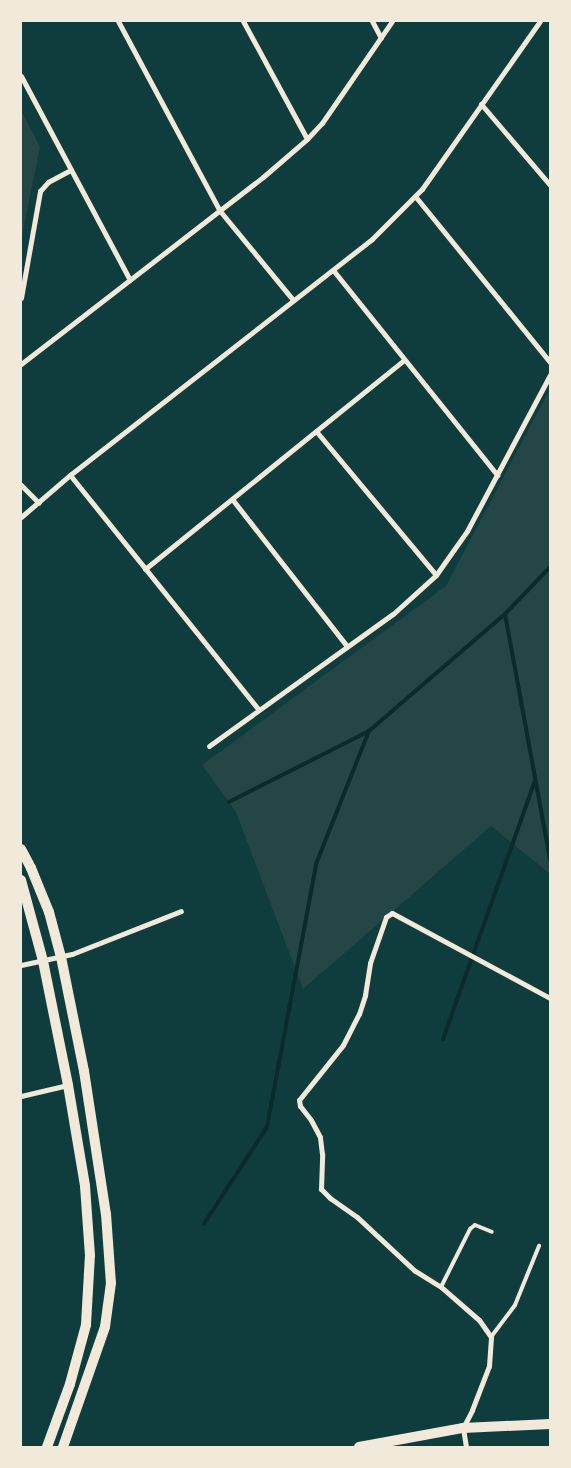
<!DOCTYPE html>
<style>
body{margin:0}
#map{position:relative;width:571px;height:1468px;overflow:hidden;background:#0f3d3e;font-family:"Titillium Web",sans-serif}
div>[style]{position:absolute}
.green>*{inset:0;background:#244646}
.stream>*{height:4px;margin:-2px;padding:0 2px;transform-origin:2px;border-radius:2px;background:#0a2a2b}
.service>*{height:4px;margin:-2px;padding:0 2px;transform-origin:2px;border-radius:2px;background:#f1e9da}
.minor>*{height:5px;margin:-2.5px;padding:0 2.5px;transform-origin:2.5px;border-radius:2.5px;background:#f1e9da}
.secondary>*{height:10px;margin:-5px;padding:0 5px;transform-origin:5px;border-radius:5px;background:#f1e9da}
span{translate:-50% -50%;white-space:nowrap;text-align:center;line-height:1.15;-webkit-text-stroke:4px #f1e9da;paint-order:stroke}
.frame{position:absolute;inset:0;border:22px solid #f1e9da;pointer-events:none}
</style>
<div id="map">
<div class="green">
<div style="clip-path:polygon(21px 110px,40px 147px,21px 241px)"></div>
<div style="clip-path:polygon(550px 389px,550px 874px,491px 826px,303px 989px,236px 812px,202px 765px,446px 586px)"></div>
</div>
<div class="stream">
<div style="left:505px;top:614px;width:250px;rotate:79.6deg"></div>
<div style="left:229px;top:802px;width:157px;rotate:-26.9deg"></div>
<div style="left:369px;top:731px;width:179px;rotate:-40.7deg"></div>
<div style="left:505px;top:614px;width:65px;rotate:-46.2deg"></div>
<div style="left:443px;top:1039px;width:274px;rotate:-70.4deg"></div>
<div style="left:204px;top:1224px;width:116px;rotate:-57deg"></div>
<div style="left:267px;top:1127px;width:268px;rotate:-79.4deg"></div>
<div style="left:316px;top:864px;width:143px;rotate:-68.3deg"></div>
</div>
<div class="service">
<div style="left:441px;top:1287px;width:65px;rotate:-63.4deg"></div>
<div style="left:470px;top:1229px;width:6px;rotate:-39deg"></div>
<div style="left:475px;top:1225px;width:18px;rotate:22deg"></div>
<div style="left:491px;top:1337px;width:40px;rotate:-53deg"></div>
<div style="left:515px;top:1305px;width:64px;rotate:-67.9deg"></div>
</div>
<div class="minor">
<div style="left:118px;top:21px;width:216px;rotate:61.8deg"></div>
<div style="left:220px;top:211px;width:115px;rotate:50.6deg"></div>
<div style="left:243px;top:21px;width:134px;rotate:61.5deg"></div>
<div style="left:372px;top:21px;width:19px;rotate:62deg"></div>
<div style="left:21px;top:76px;width:231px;rotate:61.9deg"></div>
<div style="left:481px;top:104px;width:106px;rotate:49.6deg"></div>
<div style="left:415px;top:196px;width:214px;rotate:50.9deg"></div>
<div style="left:333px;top:270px;width:263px;rotate:51.3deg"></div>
<div style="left:21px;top:298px;width:109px;rotate:-79.9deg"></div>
<div style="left:40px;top:191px;width:12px;rotate:-48deg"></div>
<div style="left:48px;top:182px;width:26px;rotate:-28deg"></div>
<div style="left:21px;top:364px;width:306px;rotate:-37.7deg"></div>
<div style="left:263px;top:177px;width:58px;rotate:-40.8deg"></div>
<div style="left:307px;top:139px;width:22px;rotate:-47deg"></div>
<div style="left:322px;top:123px;width:124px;rotate:-55.5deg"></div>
<div style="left:316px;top:431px;width:187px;rotate:50.2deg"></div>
<div style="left:70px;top:475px;width:300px;rotate:51.2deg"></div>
<div style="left:21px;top:485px;width:25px;rotate:45deg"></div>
<div style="left:232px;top:499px;width:187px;rotate:52deg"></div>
<div style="left:21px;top:517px;width:65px;rotate:-40.6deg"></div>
<div style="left:70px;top:475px;width:383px;rotate:-38deg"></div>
<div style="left:372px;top:239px;width:71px;rotate:-45deg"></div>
<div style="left:422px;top:189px;width:205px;rotate:-54.9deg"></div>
<div style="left:145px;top:569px;width:333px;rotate:-38.9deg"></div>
<div style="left:209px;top:746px;width:226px;rotate:-35.7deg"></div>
<div style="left:393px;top:614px;width:58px;rotate:-42.2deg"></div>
<div style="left:436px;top:575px;width:54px;rotate:-54.8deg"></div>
<div style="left:467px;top:531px;width:177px;rotate:-62deg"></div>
<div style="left:21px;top:965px;width:52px;rotate:-12.2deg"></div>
<div style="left:72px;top:954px;width:117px;rotate:-21.5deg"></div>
<div style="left:21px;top:1096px;width:48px;rotate:-13.2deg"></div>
<div style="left:466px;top:1447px;width:19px;rotate:-99deg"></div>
<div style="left:463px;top:1428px;width:20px;rotate:-63deg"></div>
<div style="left:472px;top:1410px;width:47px;rotate:-68.9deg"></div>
<div style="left:489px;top:1366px;width:29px;rotate:-86deg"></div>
<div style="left:491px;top:1337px;width:21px;rotate:-125deg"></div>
<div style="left:479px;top:1320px;width:50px;rotate:-139deg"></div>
<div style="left:441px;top:1287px;width:31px;rotate:-148deg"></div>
<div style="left:415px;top:1271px;width:79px;rotate:-137deg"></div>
<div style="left:357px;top:1217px;width:33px;rotate:-145deg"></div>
<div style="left:330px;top:1198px;width:13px;rotate:-135deg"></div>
<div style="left:321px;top:1189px;width:35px;rotate:-88deg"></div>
<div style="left:322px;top:1154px;width:17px;rotate:-97deg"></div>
<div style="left:320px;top:1137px;width:19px;rotate:-118deg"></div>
<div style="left:311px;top:1120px;width:18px;rotate:-128deg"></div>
<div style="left:300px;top:1106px;width:6px;rotate:-99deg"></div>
<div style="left:299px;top:1100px;width:70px;rotate:-51.3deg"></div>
<div style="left:343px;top:1045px;width:35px;rotate:-63deg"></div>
<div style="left:359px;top:1014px;width:20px;rotate:-72deg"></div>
<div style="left:365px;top:995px;width:32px;rotate:-81deg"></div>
<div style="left:370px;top:963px;width:49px;rotate:-70.8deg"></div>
<div style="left:386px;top:917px;width:7px;rotate:-34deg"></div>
<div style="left:392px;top:913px;width:179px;rotate:28.3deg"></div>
</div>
<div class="secondary">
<div style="left:21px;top:849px;width:21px;rotate:62deg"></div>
<div style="left:31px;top:868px;width:48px;rotate:67.8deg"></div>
<div style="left:49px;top:912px;width:47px;rotate:75.1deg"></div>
<div style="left:61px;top:957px;width:116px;rotate:78.6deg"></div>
<div style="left:84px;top:1071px;width:145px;rotate:81.3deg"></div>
<div style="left:106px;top:1214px;width:69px;rotate:85.9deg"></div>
<div style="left:111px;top:1283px;width:44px;rotate:97.8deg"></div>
<div style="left:105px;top:1327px;width:127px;rotate:109.3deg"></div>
<div style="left:21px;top:880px;width:84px;rotate:74.8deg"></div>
<div style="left:43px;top:961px;width:126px;rotate:78.6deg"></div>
<div style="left:68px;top:1085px;width:102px;rotate:80.4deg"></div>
<div style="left:85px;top:1186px;width:69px;rotate:85.9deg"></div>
<div style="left:90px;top:1255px;width:70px;rotate:93.3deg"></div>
<div style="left:86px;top:1325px;width:61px;rotate:105.2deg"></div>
<div style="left:70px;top:1384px;width:67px;rotate:110.1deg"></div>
<div style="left:359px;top:1447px;width:106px;rotate:-10.4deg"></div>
<div style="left:463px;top:1428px;width:87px;rotate:-2.6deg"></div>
</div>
<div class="frame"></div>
</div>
